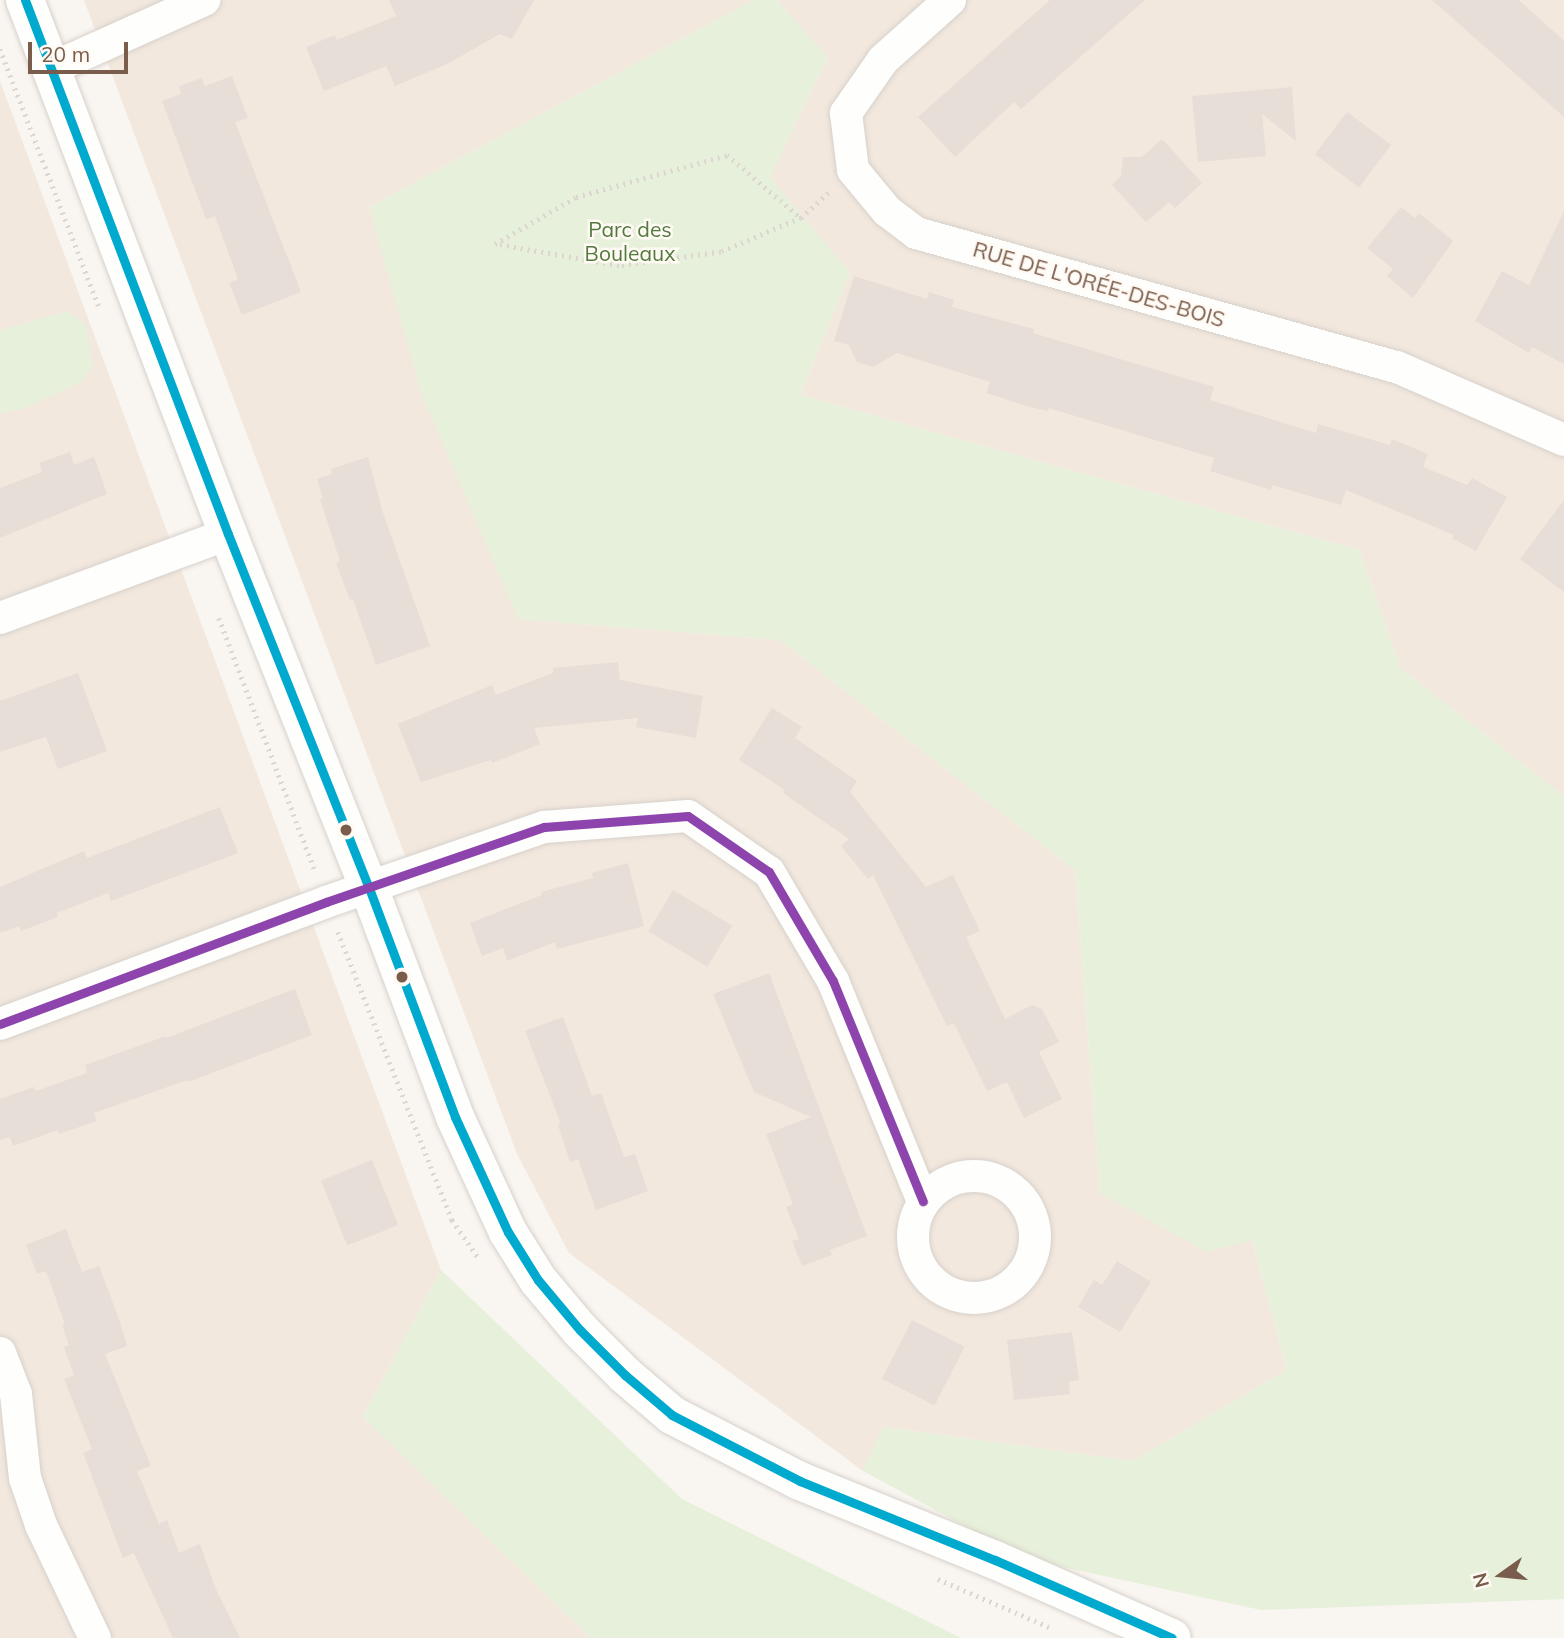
<!DOCTYPE html>
<meta charset="utf-8">
<style>
body{margin:0}
#map{position:relative;width:1564px;height:1638px;overflow:hidden;background:#f9f5f0;font-family:Mulish,sans-serif}
div>[style]{position:absolute}
.residential>*{inset:0;background:#f2e8de}
.green>*{inset:0;background:#e7f0db}
.building>*{inset:0;background:#e6ded7;transform-origin:0 0}
.path>*{height:4.5px;margin-top:-2.25px;transform-origin:0;background:repeating-linear-gradient(90deg,#dcd5d0 0 2px,transparent 0 7px)}
.roads{filter:drop-shadow(0 0 2px #d7d1cb) drop-shadow(0 0 2px #d7d1cb)}
.minor>*{height:32px;margin:-16px;padding:0 16px;transform-origin:16px;border-radius:16px;background:#fefefd}
.minor>.ring{margin:-16px;padding:0;box-sizing:content-box;background:none;border:32px solid #fefefd;border-radius:50%}
.tertiary>*{height:38px;margin:-19px;padding:0 19px;transform-origin:19px;border-radius:19px;background:#fefefd}
.bus-1>*{height:9px;margin:-4.5px;padding:0 4.5px;transform-origin:4.5px;border-radius:4.5px;background:#00a9ce}
.bus-2>*{height:9px;margin:-4.5px;padding:0 4.5px;transform-origin:4.5px;border-radius:4.5px;background:#8e44ad}
.dots>*{width:19px;height:19px;translate:-50% -50%;box-sizing:border-box;border:4px solid #fffaf3;border-radius:50%}
span{translate:-50% -50%;white-space:nowrap;text-align:center;line-height:1.15;-webkit-text-stroke:5px #fffaf3;paint-order:stroke}
.park-label{font-size:21px;color:#537a41}
.street-label{font-size:21px;color:#7a5c4d}
.north{position:absolute;left:1466px;top:1540px;width:70px;height:70px;-webkit-text-stroke:5px #fffaf3;paint-order:stroke;rotate:255deg;font-size:19px;font-weight:700;line-height:28px;text-align:center;color:#7a5c4d}
.north::after{content:'';display:block;margin:auto;width:24px;height:32px;background:#7a5c4d;clip-path:polygon(50% 0,100% 100%,50% 72%,0 100%)}
.scale{position:absolute;left:28px;top:42px;width:100px;height:32px;box-sizing:border-box;border:4px solid #7a5c4d;border-top:0;padding-left:9px;font-size:21px;line-height:24px;white-space:nowrap;color:#7a5c4d;-webkit-text-stroke:5px #fffaf3;paint-order:stroke}
</style>
<div id="map">
<div class="residential">
<div style="clip-path:polygon(84px 0,754px 0,369px 207px,518px 619px,780px 640px,1075px 870px,1100px 1193px,1252px 1240px,1287px 1370px,1133px 1461px,884px 1427px,863px 1471px,569px 1253px,517px 1154px)"></div>
<div style="clip-path:polygon(776px 0,1564px 0,1564px 796px,1401px 669px,1359px 550px,800px 395px,850px 273px,769px 177px,828px 58px)"></div>
<div style="clip-path:polygon(0 81px,441px 1270px,363px 1417px,591px 1638px,0 1638px)"></div>
</div>
<div class="green">
<div style="clip-path:polygon(754px 0,776px 0,828px 57px,770px 177px,850px 273px,800px 395px,1359px 550px,1401px 669px,1564px 796px,1564px 1599px,1261px 1610px,1026px 1559px,863px 1471px,883px 1427px,1133px 1461px,1287px 1370px,1252px 1240px,1207px 1252px,1100px 1193px,1075px 870px,780px 640px,518px 619px,421px 392px,369px 207px)"></div>
<div style="clip-path:polygon(68px 311px,85px 324px,93px 365px,82px 382px,23px 409px,0 413px,0 330px)"></div>
<div style="clip-path:polygon(441px 1270px,682px 1499px,961px 1638px,591px 1638px,363px 1417px)"></div>
</div>
<div class="building">
<div style="clip-path:polygon(389px 0,534px 0,512px 39px,500px 34px,449px 63px,395px 86px,386px 66px,324px 91px,306px 47px,335px 35px,337px 40px,396px 16px)"></div>
<div style="clip-path:polygon(1050px 0,1145px 0,1021px 109px,1014px 102px,955px 157px,918px 117px)"></div>
<div style="clip-path:polygon(1432px 0,1519px 0,1564px 41px,1564px 117px)"></div>
<div style="clip-path:polygon(232px 76px,248px 118px,235px 122px,301px 292px,242px 315px,229px 283px,238px 279px,215px 216px,206px 219px,162px 101px,181px 94px,179px 86px,202px 78px,205px 86px)"></div>
<div style="clip-path:polygon(1292px 87px,1296px 141px,1262px 114px,1266px 156px,1198px 162px,1192px 96px)"></div>
<div style="left:1347px;top:112px;width:55px;height:53px;rotate:37deg"></div>
<div style="clip-path:polygon(1162px 139px,1202px 183px,1175px 208px,1169px 202px,1146px 222px,1112px 185px,1121px 176px,1123px 157px,1142px 157px)"></div>
<div style="clip-path:polygon(1401px 207px,1415px 218px,1419px 213px,1453px 241px,1413px 298px,1387px 276px,1393px 269px,1367px 248px)"></div>
<div style="clip-path:polygon(1564px 211px,1564px 364px,1532px 347px,1529px 353px,1475px 321px,1502px 271px,1529px 285px)"></div>
<div style="clip-path:polygon(854px 276px,927px 299px,929px 292px,954px 300px,952px 307px,1034px 329px,1033px 333px,1214px 387px,1210px 400px,1316px 433px,1318px 424px,1390px 445px,1392px 439px,1428px 454px,1423px 467px,1467px 485px,1472px 478px,1507px 497px,1476px 551px,1452px 538px,1454px 535px,1346px 490px,1341px 505px,1272px 485px,1271px 490px,1210px 471px,1214px 458px,1049px 408px,1048px 411px,1030px 407px,986px 393px,990px 382px,897px 353px,873px 367px,857px 362px,849px 345px,834px 341px)"></div>
<div style="clip-path:polygon(70px 452px,74px 465px,94px 457px,107px 494px,0 538px,0 488px,42px 472px,39px 463px)"></div>
<div style="clip-path:polygon(368px 457px,382px 510px,430px 646px,376px 665px,353px 599px,350px 600px,336px 563px,340px 561px,320px 499px,323px 498px,317px 479px,332px 474px,331px 469px)"></div>
<div style="clip-path:polygon(1564px 500px,1564px 592px,1520px 559px)"></div>
<div style="clip-path:polygon(618px 662px,620px 680px,703px 696px,696px 738px,636px 727px,638px 718px,534px 728px,540px 744px,492px 763px,491px 760px,421px 782px,398px 724px,492px 685px,496px 695px,553px 673px,553px 668px)"></div>
<div style="clip-path:polygon(78px 673px,107px 751px,58px 769px,46px 737px,0 752px,0 701px)"></div>
<div style="clip-path:polygon(772px 708px,802px 727px,795px 738px,857px 781px,850px 792px,926px 887px,953px 875px,980px 931px,966px 937px,1005px 1019px,1032px 1005px,1042px 1009px,1059px 1042px,1039px 1052px,1062px 1099px,1024px 1118px,1007px 1082px,987px 1091px,954px 1023px,947px 1026px,873px 875px,868px 879px,841px 846px,849px 839px,783px 793px,785px 790px,739px 760px)"></div>
<div style="clip-path:polygon(220px 807px,238px 853px,111px 901px,108px 893px,57px 913px,58px 917px,21px 931px,19px 926px,0 933px,0 887px,84px 851px,87px 858px)"></div>
<div style="clip-path:polygon(628px 863px,644px 926px,557px 949px,555px 942px,507px 961px,503px 948px,482px 956px,470px 923px,542px 895px,541px 892px,593px 878px,592px 873px)"></div>
<div style="left:673px;top:890px;width:69px;height:48px;rotate:31deg"></div>
<div style="clip-path:polygon(769px 973px,867px 1236px,830px 1250px,832px 1255px,802px 1266px,792px 1241px,799px 1239px,786px 1207px,793px 1204px,766px 1134px,811px 1117px,754px 1092px,713px 994px)"></div>
<div style="clip-path:polygon(295px 989px,312px 1035px,188px 1082px,187px 1080px,94px 1113px,97px 1121px,59px 1134px,58px 1130px,13px 1146px,10px 1137px,0 1140px,0 1099px,34px 1087px,36px 1091px,87px 1073px,85px 1065px,166px 1036px,166px 1038px)"></div>
<div style="clip-path:polygon(563px 1017px,592px 1096px,601px 1093px,624px 1157px,635px 1154px,648px 1191px,596px 1210px,578px 1159px,570px 1162px,558px 1125px,561px 1124px,525px 1031px)"></div>
<div style="left:372px;top:1160px;width:70px;height:55px;rotate:68deg"></div>
<div style="clip-path:polygon(66px 1229px,82px 1272px,99px 1266px,120px 1322px,127px 1346px,105px 1354px,151px 1466px,137px 1471px,159px 1524px,167px 1520px,179px 1553px,200px 1544px,215px 1587px,240px 1638px,173px 1638px,134px 1553px,123px 1558px,83px 1453px,92px 1449px,64px 1379px,74px 1375px,64px 1347px,69px 1345px,62px 1325px,65px 1324px,46px 1271px,37px 1274px,26px 1245px)"></div>
<div style="clip-path:polygon(1117px 1261px,1151px 1282px,1120px 1332px,1078px 1307px,1094px 1280px,1102px 1285px)"></div>
<div style="left:912px;top:1320px;width:59px;height:66px;rotate:27deg"></div>
<div style="clip-path:polygon(1072px 1332px,1079px 1380px,1069px 1382px,1070px 1394px,1014px 1400px,1007px 1340px)"></div>
</div>
<div class="path">
<div style="left:0;top:49px;width:279px;rotate:69deg"></div>
<div style="left:801px;top:218px;width:87px;rotate:157deg"></div>
<div style="left:721px;top:252px;width:103px;rotate:172.2deg"></div>
<div style="left:619px;top:266px;width:126px;rotate:-169.9deg"></div>
<div style="left:495px;top:244px;width:94px;rotate:-30.1deg"></div>
<div style="left:576px;top:197px;width:157px;rotate:-15.5deg"></div>
<div style="left:727px;top:155px;width:97px;rotate:40.4deg"></div>
<div style="left:801px;top:218px;width:38px;rotate:-43deg"></div>
<div style="left:219px;top:618px;width:271px;rotate:69.2deg"></div>
<div style="left:338px;top:932px;width:310px;rotate:68.4deg"></div>
<div style="left:452px;top:1220px;width:45px;rotate:54.9deg"></div>
<div style="left:938px;top:1579px;width:121px;rotate:23.4deg"></div>
</div>
<div class="roads">
<div class="minor">
<div style="left:950px;top:0;width:90px;rotate:138.2deg"></div>
<div style="left:883px;top:60px;width:65px;rotate:124.9deg"></div>
<div style="left:846px;top:113px;width:57px;rotate:83deg"></div>
<div style="left:853px;top:170px;width:53px;rotate:50.3deg"></div>
<div style="left:887px;top:211px;width:36px;rotate:37deg"></div>
<div style="left:916px;top:233px;width:499px;rotate:15.6deg"></div>
<div style="left:1397px;top:367px;width:182px;rotate:23.6deg"></div>
<div style="left:52px;top:68px;width:167px;rotate:-24.1deg"></div>
<div style="left:0;top:618px;width:243px;rotate:-20.2deg"></div>
<div style="left:0;top:1024px;width:348px;rotate:-20.5deg"></div>
<div style="left:326px;top:902px;width:231px;rotate:-19deg"></div>
<div style="left:544px;top:827px;width:144px;rotate:-4.4deg"></div>
<div style="left:688px;top:816px;width:98px;rotate:34.7deg"></div>
<div style="left:769px;top:872px;width:126px;rotate:59.6deg"></div>
<div style="left:833px;top:981px;width:238px;rotate:67.8deg"></div>
<div class="ring" style="left:913px;top:1176px;width:90px;height:90px"></div>
<div style="left:0;top:1353px;width:44px;rotate:68.7deg"></div>
<div style="left:16px;top:1394px;width:84px;rotate:83.9deg"></div>
<div style="left:25px;top:1478px;width:50px;rotate:71.2deg"></div>
<div style="left:41px;top:1525px;width:125px;rotate:64.5deg"></div>
</div>
<div class="tertiary">
<div style="left:25px;top:0;width:571px;rotate:69.19deg"></div>
<div style="left:228px;top:534px;width:381px;rotate:68.3deg"></div>
<div style="left:369px;top:888px;width:245px;rotate:69.4deg"></div>
<div style="left:455px;top:1117px;width:127px;rotate:65.3deg"></div>
<div style="left:508px;top:1232px;width:57px;rotate:58deg"></div>
<div style="left:538px;top:1280px;width:65px;rotate:50deg"></div>
<div style="left:580px;top:1330px;width:64px;rotate:45deg"></div>
<div style="left:625px;top:1375px;width:62px;rotate:40.4deg"></div>
<div style="left:672px;top:1415px;width:144px;rotate:27.3deg"></div>
<div style="left:800px;top:1481px;width:210px;rotate:22.1deg"></div>
<div style="left:995px;top:1560px;width:193px;rotate:23.8deg"></div>
</div>
</div>
<div class="bus-1">
<div style="left:25px;top:0;width:571px;rotate:69.19deg"></div>
<div style="left:228px;top:534px;width:381px;rotate:68.3deg"></div>
<div style="left:369px;top:888px;width:245px;rotate:69.4deg"></div>
<div style="left:455px;top:1117px;width:127px;rotate:65.3deg"></div>
<div style="left:508px;top:1232px;width:57px;rotate:58deg"></div>
<div style="left:538px;top:1280px;width:65px;rotate:50deg"></div>
<div style="left:580px;top:1330px;width:64px;rotate:45deg"></div>
<div style="left:625px;top:1375px;width:62px;rotate:40.4deg"></div>
<div style="left:672px;top:1415px;width:144px;rotate:27.3deg"></div>
<div style="left:800px;top:1481px;width:210px;rotate:22.1deg"></div>
<div style="left:995px;top:1560px;width:193px;rotate:23.8deg"></div>
</div>
<div class="bus-2">
<div style="left:0;top:1024px;width:348px;rotate:-20.5deg"></div>
<div style="left:326px;top:902px;width:231px;rotate:-19deg"></div>
<div style="left:544px;top:827px;width:144px;rotate:-4.4deg"></div>
<div style="left:688px;top:816px;width:98px;rotate:34.7deg"></div>
<div style="left:769px;top:872px;width:126px;rotate:59.6deg"></div>
<div style="left:833px;top:981px;width:238px;rotate:67.8deg"></div>
</div>
<div class="dots">
<div style="left:346px;top:830px;background:#7a5c4d"></div>
<div style="left:402px;top:977px;background:#7a5c4d"></div>
</div>
<div class="park-label">
<span style="left:630px;top:241px">Parc des<br>Bouleaux</span>
</div>
<div class="street-label">
<span style="left:1099px;top:284px;rotate:16deg">RUE DE L'ORÉE-DES-BOIS</span>
</div>
<div class="north">N</div>
<div class="scale">20 m</div>
</div>
